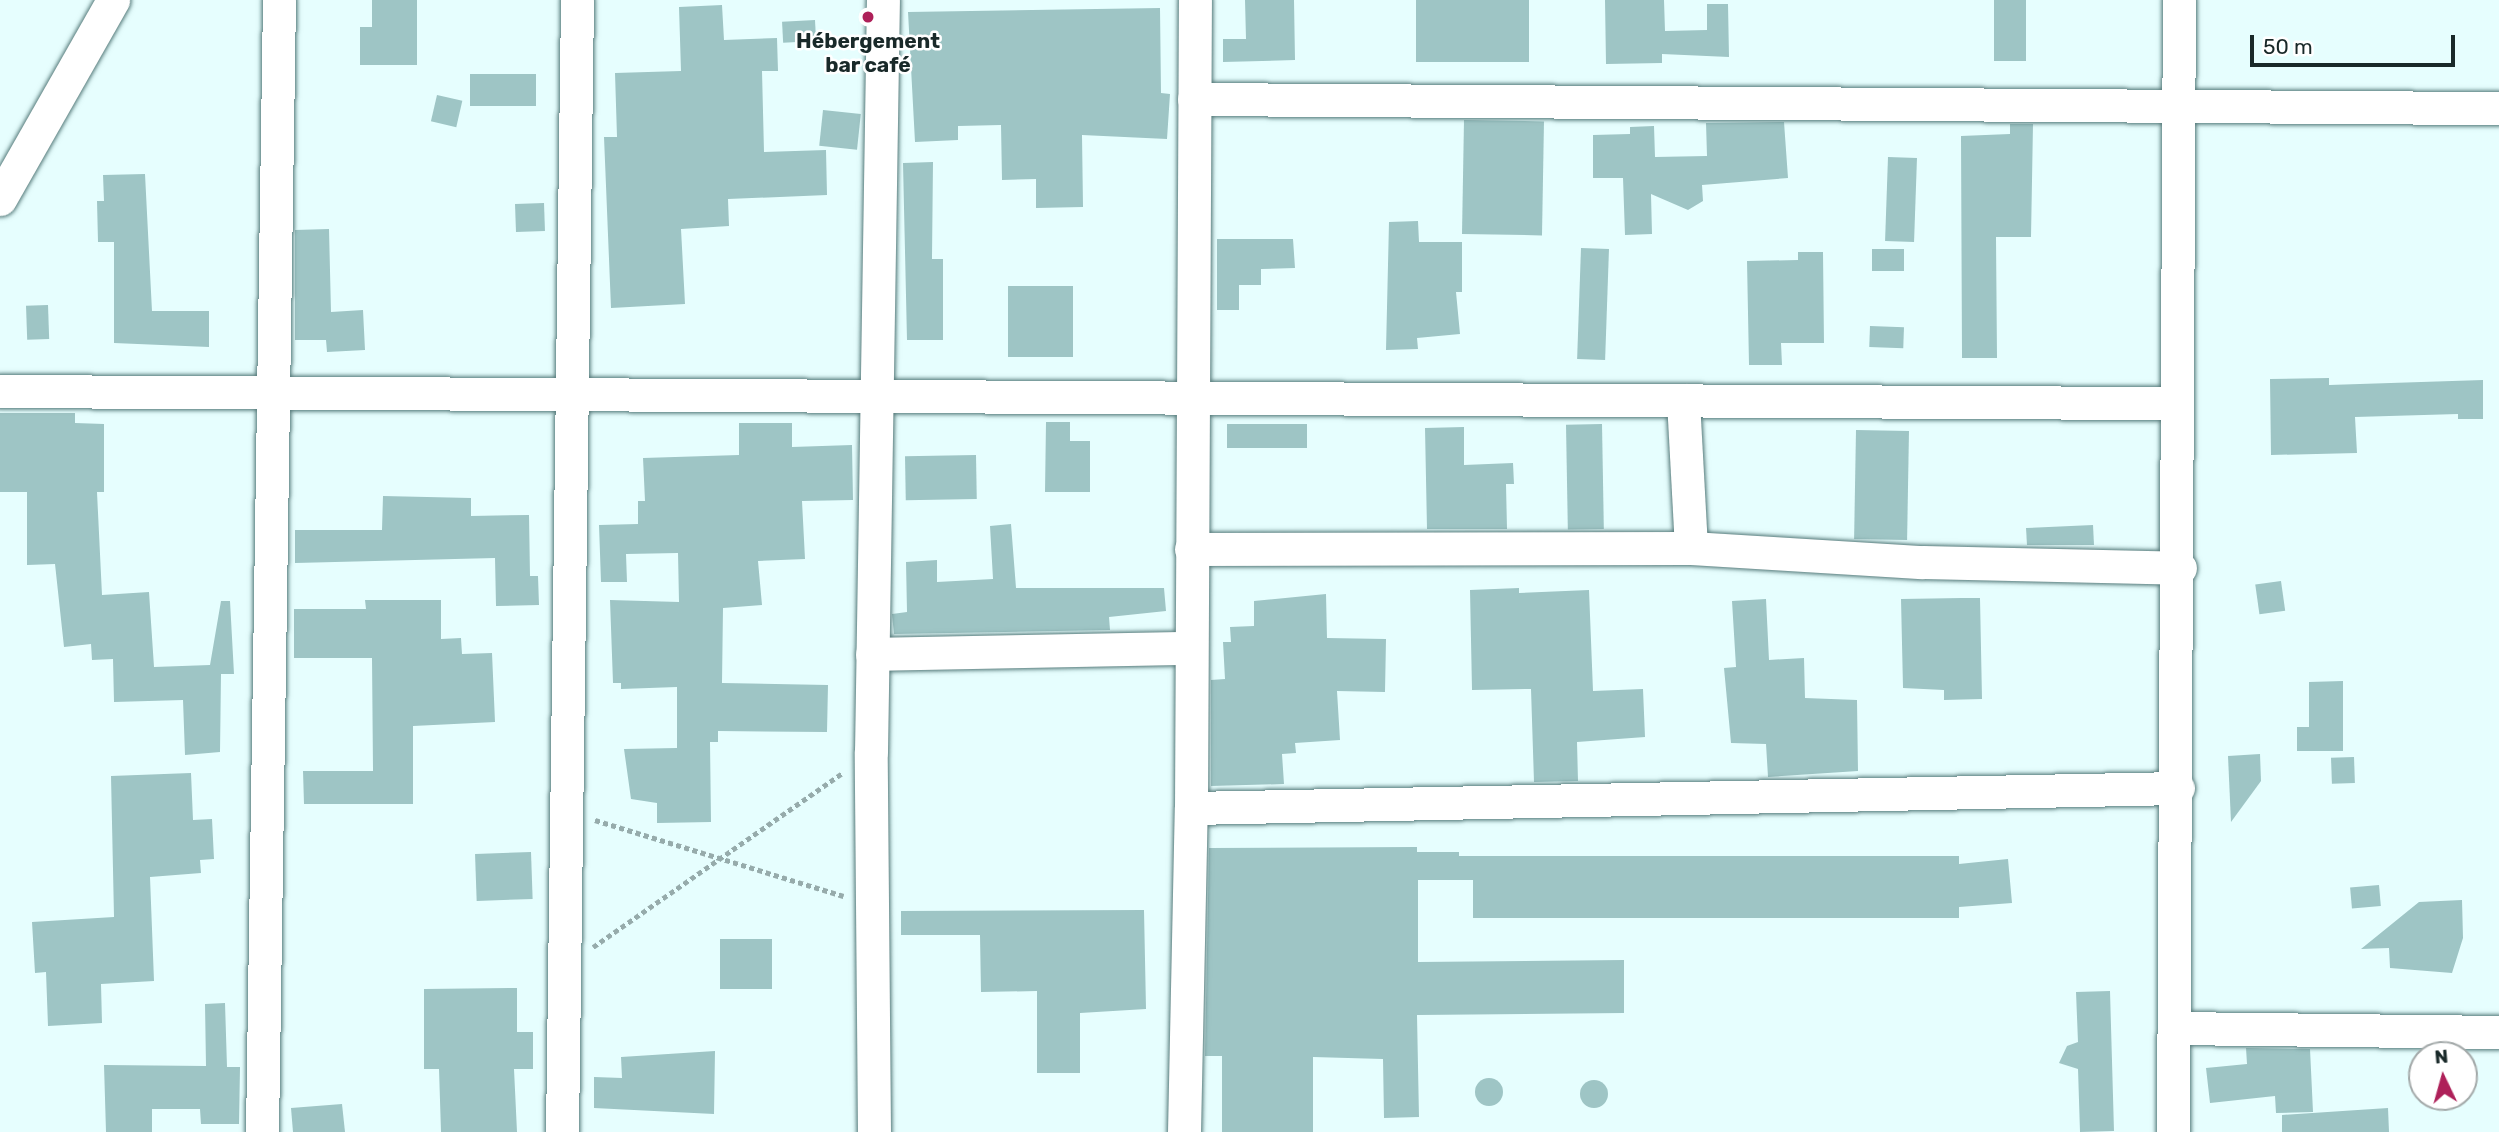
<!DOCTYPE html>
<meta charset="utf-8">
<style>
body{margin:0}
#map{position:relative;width:2499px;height:1132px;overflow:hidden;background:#e6fefe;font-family:Rubik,sans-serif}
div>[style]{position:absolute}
.building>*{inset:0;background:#9ec5c5;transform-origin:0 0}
.round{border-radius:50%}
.path>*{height:4.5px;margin-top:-2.25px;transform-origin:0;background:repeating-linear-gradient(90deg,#96abab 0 5px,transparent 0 8.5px)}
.roads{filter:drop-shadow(0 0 2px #567b7b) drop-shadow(0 0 2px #567b7b)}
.minor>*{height:33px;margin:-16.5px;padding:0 16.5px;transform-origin:16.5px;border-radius:16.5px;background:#fff}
.dots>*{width:19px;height:19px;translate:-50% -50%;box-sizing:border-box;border:4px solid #fff;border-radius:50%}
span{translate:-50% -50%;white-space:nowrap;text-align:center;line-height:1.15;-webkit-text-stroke:5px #fff;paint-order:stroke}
.poi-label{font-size:21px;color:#192929;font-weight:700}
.north{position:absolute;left:2408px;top:1041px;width:70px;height:70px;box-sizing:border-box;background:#fff;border:2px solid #a3a9a9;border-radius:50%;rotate:355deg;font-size:19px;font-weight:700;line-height:28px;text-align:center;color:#192929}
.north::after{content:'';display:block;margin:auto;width:24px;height:32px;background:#ae2059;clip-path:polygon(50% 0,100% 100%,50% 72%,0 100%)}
.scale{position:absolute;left:2250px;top:35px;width:205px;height:32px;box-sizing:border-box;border:4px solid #192929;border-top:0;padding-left:9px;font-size:21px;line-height:24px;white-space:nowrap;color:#192929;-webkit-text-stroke:5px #fff;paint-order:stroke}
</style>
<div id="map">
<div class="building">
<div style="clip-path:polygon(372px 0,417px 0,417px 65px,360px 65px,360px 27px,372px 27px)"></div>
<div style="clip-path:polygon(1245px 0,1294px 0,1295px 60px,1223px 62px,1223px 39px,1246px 39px)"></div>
<div style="left:1416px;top:0;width:113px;height:62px"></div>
<div style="clip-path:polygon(1605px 0,1664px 0,1665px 31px,1707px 30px,1707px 4px,1728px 4px,1729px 57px,1662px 54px,1662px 63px,1606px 64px)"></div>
<div style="left:1994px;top:0;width:32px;height:61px"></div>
<div style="clip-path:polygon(722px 5px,724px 40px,777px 38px,778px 71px,762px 71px,764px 152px,826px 150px,827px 195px,728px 199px,729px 226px,681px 229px,685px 304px,611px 308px,604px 137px,617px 137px,615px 73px,681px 71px,679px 7px)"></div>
<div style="clip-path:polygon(1160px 8px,1161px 93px,1170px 94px,1167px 139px,1082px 135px,1083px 207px,1036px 208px,1036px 179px,1002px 180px,1001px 125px,958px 126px,958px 140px,915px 142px,908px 12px)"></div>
<div style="left:815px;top:20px;width:21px;height:33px;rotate:87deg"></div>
<div style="left:470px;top:74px;width:66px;height:32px"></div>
<div style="left:437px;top:95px;width:26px;height:27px;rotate:13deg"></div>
<div style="left:823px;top:110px;width:38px;height:36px;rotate:6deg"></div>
<div style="left:1464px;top:120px;width:80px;height:114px;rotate:1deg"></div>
<div style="clip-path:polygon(1784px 122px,1788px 178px,1702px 185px,1703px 201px,1688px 210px,1651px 194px,1652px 234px,1625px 235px,1623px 178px,1593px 178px,1593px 135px,1630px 134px,1630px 127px,1654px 126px,1655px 157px,1707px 156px,1706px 123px)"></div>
<div style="clip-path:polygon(2010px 124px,2033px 124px,2031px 237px,1996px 237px,1997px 358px,1962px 358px,1961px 136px,2010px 134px)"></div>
<div style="left:1888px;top:157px;width:29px;height:84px;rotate:2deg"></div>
<div style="clip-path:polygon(933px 162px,932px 259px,943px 259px,943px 340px,907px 340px,903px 163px)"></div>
<div style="clip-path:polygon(145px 174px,152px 311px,209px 311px,209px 347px,114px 343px,114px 242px,98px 242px,97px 201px,104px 201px,103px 175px)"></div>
<div style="left:544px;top:203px;width:28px;height:29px;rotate:88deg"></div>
<div style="clip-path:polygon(1418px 221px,1419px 242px,1462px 242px,1462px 292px,1456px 292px,1460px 334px,1417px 338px,1418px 349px,1386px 350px,1389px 222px)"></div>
<div style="clip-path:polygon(329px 229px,331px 312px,363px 310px,365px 350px,327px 352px,326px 340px,295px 340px,295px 230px)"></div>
<div style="clip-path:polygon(1217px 239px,1293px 239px,1295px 268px,1261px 269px,1261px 285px,1239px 285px,1239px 310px,1217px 310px)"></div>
<div style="left:1581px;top:248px;width:28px;height:111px;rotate:2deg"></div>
<div style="left:1872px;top:249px;width:32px;height:22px"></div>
<div style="clip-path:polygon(1798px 252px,1823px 252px,1824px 343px,1781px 343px,1782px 365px,1749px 365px,1747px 261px,1798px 260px)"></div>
<div style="left:1008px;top:286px;width:65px;height:71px"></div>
<div style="left:48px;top:305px;width:34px;height:22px;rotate:88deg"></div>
<div style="left:1870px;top:326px;width:34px;height:21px;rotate:2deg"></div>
<div style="clip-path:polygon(2329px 378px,2329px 385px,2483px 380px,2483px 419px,2458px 419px,2458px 414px,2355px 417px,2357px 453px,2271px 455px,2270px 379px)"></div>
<div style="clip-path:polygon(0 413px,75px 413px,75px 423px,104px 424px,104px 492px,97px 492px,102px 595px,149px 592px,154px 667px,210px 665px,221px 601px,230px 601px,234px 674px,221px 674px,220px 752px,185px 755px,183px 700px,114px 702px,113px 659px,92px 660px,91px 644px,64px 647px,55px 564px,27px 565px,27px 492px,0 492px)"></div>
<div style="clip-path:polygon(1046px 422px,1070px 422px,1070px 441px,1090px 441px,1090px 492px,1045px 492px)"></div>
<div style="clip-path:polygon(739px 423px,792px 423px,792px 447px,852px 445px,853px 500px,802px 501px,805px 559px,758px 561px,762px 605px,723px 608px,722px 683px,828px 685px,827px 732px,718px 731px,718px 742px,710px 742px,711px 822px,657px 823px,657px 803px,631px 799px,624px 749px,677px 748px,677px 687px,621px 689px,621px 683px,613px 683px,610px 600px,679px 602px,678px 553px,626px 554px,627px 582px,601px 582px,599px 525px,638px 524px,638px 501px,645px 501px,643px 458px,739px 455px)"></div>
<div style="left:1307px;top:424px;width:24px;height:80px;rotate:90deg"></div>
<div style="left:1602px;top:424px;width:105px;height:36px;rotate:89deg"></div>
<div style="clip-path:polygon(1464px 427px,1464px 465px,1513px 463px,1514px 484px,1506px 484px,1507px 529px,1427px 529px,1425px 428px)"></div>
<div style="left:1856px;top:430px;width:53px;height:109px;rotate:1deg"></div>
<div style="left:976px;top:455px;width:44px;height:71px;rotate:89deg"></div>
<div style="clip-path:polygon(383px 496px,471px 498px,471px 516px,529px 515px,530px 576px,538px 576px,539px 605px,496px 606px,495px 558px,295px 563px,295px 530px,382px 530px)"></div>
<div style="clip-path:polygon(1011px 524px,1016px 588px,1164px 588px,1166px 611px,1109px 617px,1110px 630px,894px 634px,892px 614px,907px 612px,906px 562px,937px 560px,937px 582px,993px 579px,990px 526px)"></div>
<div style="clip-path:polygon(2093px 525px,2094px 545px,2027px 545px,2026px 528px)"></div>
<div style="left:2281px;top:581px;width:30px;height:26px;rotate:82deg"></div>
<div style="clip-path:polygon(1519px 588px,1519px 593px,1589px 590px,1593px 691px,1643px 689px,1645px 737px,1577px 742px,1578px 781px,1534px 782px,1531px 689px,1472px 690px,1470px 590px)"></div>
<div style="clip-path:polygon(1326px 594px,1327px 638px,1386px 639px,1385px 692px,1337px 691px,1340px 740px,1295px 743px,1296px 753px,1282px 754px,1284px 784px,1211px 786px,1211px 680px,1225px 679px,1223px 642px,1231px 642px,1230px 627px,1254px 626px,1254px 601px)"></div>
<div style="clip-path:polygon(1962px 598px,1980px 598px,1982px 699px,1944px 700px,1944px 690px,1903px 688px,1901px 599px)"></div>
<div style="clip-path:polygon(1766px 599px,1769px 660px,1804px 658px,1805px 698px,1857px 700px,1858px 771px,1768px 777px,1766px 744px,1731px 743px,1724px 668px,1736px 667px,1732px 601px)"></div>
<div style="clip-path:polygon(365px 600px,441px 600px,441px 639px,461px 638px,462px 654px,492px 653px,495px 722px,413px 726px,413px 804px,304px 804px,303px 771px,373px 771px,372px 658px,294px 658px,294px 609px,366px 609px)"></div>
<div style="clip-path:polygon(2343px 681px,2343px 751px,2297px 751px,2297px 727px,2309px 727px,2309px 682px)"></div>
<div style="clip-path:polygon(2260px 754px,2261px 781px,2231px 822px,2228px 756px)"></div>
<div style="left:2354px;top:757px;width:26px;height:23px;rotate:88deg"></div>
<div style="clip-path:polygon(191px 773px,193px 820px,212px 819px,214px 859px,200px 860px,201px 873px,150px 877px,154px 981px,101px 984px,102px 1023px,48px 1026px,46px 972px,35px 973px,32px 922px,114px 917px,111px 776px)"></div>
<div style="clip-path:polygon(1417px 847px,1417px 852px,1459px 852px,1459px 856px,1959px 856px,1959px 864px,2008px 859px,2012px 903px,1959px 907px,1959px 918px,1473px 918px,1473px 880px,1418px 880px,1418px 962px,1624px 960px,1624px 1013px,1417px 1015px,1419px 1117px,1384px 1118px,1383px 1059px,1313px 1057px,1313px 1132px,1222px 1132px,1222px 1056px,1205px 1056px,1209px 848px)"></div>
<div style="left:531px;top:852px;width:47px;height:56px;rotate:88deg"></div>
<div style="left:2379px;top:885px;width:21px;height:29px;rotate:85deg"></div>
<div style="clip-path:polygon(2462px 900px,2463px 938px,2452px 973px,2390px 968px,2389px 948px,2361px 949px,2419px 902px)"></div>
<div style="clip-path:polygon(1144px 910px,1146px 1009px,1080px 1013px,1080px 1073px,1037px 1073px,1037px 991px,981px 992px,980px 935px,901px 935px,901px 911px)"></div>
<div style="left:720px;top:939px;width:52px;height:50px"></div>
<div style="clip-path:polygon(517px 988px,517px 1032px,533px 1032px,533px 1069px,514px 1069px,517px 1132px,441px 1132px,439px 1069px,424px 1069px,424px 989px)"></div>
<div style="clip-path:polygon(2110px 991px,2114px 1131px,2080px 1132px,2078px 1069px,2059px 1063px,2067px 1046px,2078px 1042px,2076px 992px)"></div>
<div style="clip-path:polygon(225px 1003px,227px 1067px,240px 1067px,239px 1124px,201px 1124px,200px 1109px,152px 1109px,152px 1132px,106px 1132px,104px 1065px,206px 1066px,205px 1004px)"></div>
<div style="clip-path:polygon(2246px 1048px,2310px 1049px,2313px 1112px,2276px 1113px,2275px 1096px,2210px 1103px,2206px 1068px,2247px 1064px)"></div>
<div style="clip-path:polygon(715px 1051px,714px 1114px,594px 1108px,594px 1077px,622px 1078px,621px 1057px)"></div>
<div class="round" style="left:1475px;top:1078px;width:28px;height:28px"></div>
<div class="round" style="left:1580px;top:1080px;width:28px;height:28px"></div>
<div style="clip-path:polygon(342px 1104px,345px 1132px,293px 1132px,291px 1108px)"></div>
<div style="clip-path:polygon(2388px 1108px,2389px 1132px,2282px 1132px,2282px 1115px)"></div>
</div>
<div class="path">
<div style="left:595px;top:820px;width:260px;rotate:17deg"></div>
<div style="left:593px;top:947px;width:304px;rotate:-34.9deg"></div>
</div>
<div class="roads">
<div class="minor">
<div style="left:1194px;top:99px;width:1305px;rotate:0.4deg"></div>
<div style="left:0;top:199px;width:229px;rotate:-60.4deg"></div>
<div style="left:0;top:391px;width:2176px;rotate:0.32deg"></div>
<div style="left:1683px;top:400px;width:148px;rotate:86.9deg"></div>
<div style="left:1191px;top:549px;width:500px;rotate:-0.11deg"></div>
<div style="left:1691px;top:548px;width:232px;rotate:3.5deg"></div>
<div style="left:1923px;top:562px;width:257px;rotate:1.3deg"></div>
<div style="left:872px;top:654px;width:317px;rotate:-1.1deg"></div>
<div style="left:1191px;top:808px;width:987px;rotate:-1.16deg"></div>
<div style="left:2174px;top:1028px;width:325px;rotate:0.7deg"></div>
<div style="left:262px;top:1132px;width:1132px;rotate:-89.14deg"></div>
<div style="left:562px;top:1132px;width:1132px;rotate:-89.24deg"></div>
<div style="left:874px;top:1132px;width:380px;rotate:-90.5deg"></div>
<div style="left:871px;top:752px;width:752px;rotate:-89.09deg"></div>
<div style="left:1184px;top:1132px;width:324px;rotate:-88.8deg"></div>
<div style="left:1191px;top:808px;width:808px;rotate:-89.72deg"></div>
<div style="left:2173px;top:1132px;width:1132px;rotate:-89.7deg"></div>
</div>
</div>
<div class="dots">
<div style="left:868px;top:17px;background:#ae2059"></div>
</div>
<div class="poi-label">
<span style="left:868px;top:53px">Hébergement<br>bar café</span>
</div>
<div class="north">N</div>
<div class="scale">50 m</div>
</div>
